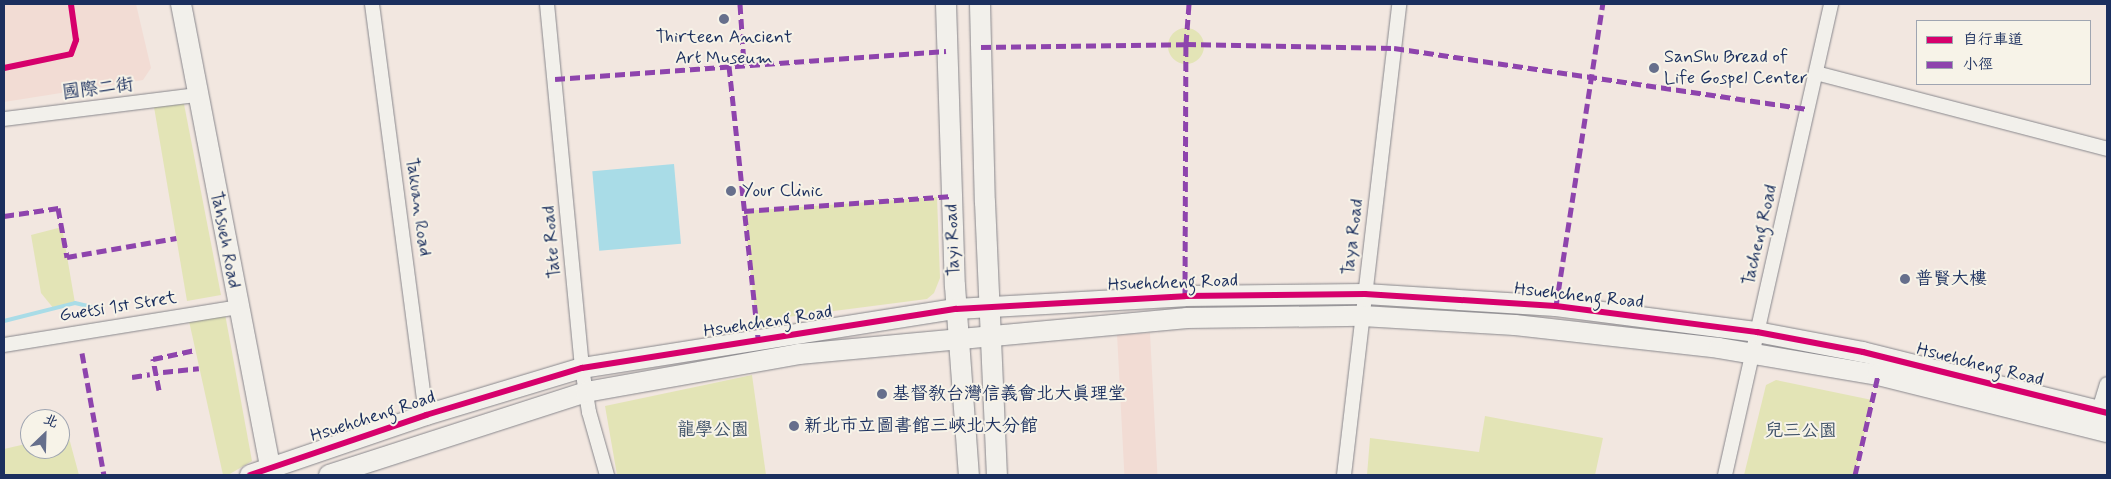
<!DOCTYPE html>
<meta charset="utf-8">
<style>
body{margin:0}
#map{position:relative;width:2111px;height:479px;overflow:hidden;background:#f2e7e0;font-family:Mynerve,"LXGW WenKai TC",sans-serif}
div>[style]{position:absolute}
.built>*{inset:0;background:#f2dcd4;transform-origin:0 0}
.green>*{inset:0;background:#e3e4b6}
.round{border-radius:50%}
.water>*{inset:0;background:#a9dce7;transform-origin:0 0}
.stream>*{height:4px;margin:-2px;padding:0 2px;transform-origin:2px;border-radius:2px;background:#a9dce7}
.roads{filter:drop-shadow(0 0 1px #88878c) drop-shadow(0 0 1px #88878c)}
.street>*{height:14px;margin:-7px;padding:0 7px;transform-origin:7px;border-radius:7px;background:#f2f0eb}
.secondary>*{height:20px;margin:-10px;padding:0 10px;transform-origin:10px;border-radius:10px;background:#f2f0eb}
.quiet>*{height:5px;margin-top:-2.5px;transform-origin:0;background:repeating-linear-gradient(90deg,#8e44ad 0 10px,transparent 0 15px)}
.cycleway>*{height:6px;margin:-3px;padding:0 3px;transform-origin:3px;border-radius:3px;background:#d6006c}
.dots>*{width:14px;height:14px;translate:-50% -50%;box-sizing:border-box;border:2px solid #f7f3e8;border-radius:50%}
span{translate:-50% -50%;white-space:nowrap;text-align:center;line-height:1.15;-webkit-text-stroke:4px #f7f3e8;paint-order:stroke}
.poi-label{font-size:18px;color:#1b2f5e}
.left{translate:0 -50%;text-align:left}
.street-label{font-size:18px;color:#1b2f5e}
.park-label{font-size:18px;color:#405369}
.frame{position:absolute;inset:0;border:5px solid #1b2f5e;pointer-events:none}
.legend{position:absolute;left:1916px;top:20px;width:175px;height:65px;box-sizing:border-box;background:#f7f3e8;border:1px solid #9fa5b1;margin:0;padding:6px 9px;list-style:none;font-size:15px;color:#1b2f5e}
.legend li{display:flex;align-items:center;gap:10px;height:25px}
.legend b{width:25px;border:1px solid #9fa5b1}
.north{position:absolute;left:20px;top:409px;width:50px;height:50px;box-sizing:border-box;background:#f7f3e8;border:1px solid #9fa5b1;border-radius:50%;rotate:24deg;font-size:14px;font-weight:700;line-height:20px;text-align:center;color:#1b2f5e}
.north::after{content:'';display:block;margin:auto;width:18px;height:22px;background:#666f8c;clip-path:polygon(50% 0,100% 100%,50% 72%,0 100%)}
</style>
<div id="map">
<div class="built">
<div style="clip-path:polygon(4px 4px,136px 4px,151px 68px,143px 80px,4px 102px)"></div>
<div style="left:1150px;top:333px;width:142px;height:33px;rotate:87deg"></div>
</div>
<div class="green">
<div class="round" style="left:1168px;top:28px;width:36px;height:36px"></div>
<div style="clip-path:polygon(184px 104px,221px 295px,187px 301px,154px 107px)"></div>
<div style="clip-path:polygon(937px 197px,940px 278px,934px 293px,927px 299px,756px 321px,744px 211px)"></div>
<div style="clip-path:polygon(62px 227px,75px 303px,54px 309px,41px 293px,31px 235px)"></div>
<div style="clip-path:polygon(225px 314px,252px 461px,228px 475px,223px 475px,189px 321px)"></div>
<div style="clip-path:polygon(752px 375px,766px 475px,617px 475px,605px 406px)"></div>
<div style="clip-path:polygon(1776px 380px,1872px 400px,1855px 475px,1744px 475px,1766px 385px)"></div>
<div style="clip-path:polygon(1485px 416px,1603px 438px,1595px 475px,1367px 475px,1370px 438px,1479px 452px)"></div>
<div style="clip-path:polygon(69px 438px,79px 475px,4px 475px,4px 449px,30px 443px,30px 449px,60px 449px,60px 439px)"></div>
</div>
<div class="water">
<div style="left:674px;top:164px;width:80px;height:82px;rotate:85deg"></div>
</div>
<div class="stream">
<div style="left:4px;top:321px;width:73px;rotate:-14.2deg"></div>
<div style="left:75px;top:303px;width:26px;rotate:13deg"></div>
</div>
<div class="roads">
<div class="street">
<div style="left:372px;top:4px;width:415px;rotate:82.5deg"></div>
<div style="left:547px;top:4px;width:366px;rotate:84.5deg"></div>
<div style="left:582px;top:368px;width:45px;rotate:81deg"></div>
<div style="left:589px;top:412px;width:66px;rotate:74.1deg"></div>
<div style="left:1816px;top:73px;width:301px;rotate:14.6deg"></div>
<div style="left:4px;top:119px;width:194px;rotate:-7.1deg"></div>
<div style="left:4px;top:345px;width:238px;rotate:-9.2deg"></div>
<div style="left:2099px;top:410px;width:27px;rotate:-73deg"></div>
<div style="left:1344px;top:475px;width:474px;rotate:-83.3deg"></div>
<div style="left:1725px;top:475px;width:483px;rotate:-77.3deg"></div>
</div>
<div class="secondary">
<div style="left:181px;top:4px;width:480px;rotate:79.1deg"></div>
<div style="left:946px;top:4px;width:282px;rotate:88.2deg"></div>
<div style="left:955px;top:286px;width:190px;rotate:85.8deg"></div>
<div style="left:980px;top:4px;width:198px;rotate:88.6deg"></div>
<div style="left:985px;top:202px;width:273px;rotate:87.5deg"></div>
<div style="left:250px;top:475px;width:186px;rotate:-18.8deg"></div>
<div style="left:426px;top:415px;width:163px;rotate:-16.8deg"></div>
<div style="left:582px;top:368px;width:379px;rotate:-9deg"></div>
<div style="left:956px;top:309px;width:229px;rotate:-3.2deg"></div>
<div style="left:1185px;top:296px;width:180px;rotate:-0.6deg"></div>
<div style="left:1365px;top:294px;width:191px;rotate:3.6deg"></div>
<div style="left:1556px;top:306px;width:203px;rotate:7.4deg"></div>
<div style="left:1757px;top:332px;width:108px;rotate:10.7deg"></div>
<div style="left:1863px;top:352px;width:252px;rotate:14deg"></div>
<div style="left:329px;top:475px;width:270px;rotate:-17.9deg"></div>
<div style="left:586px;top:392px;width:216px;rotate:-10.1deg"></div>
<div style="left:799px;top:354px;width:390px;rotate:-5.3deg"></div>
<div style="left:1187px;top:318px;width:175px;rotate:-0.7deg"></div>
<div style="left:1362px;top:316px;width:153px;rotate:3.4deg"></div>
<div style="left:1515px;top:325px;width:205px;rotate:6.4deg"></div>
<div style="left:1719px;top:348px;width:161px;rotate:9.6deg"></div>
<div style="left:1878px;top:375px;width:236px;rotate:14deg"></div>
</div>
</div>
<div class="quiet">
<div style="left:740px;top:4px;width:60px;rotate:86.2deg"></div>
<div style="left:981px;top:47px;width:205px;rotate:-0.8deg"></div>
<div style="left:1186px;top:44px;width:208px;rotate:1.1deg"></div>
<div style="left:1394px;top:48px;width:418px;rotate:8.4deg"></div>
<div style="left:729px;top:66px;width:275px;rotate:83.9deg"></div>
<div style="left:555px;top:79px;width:392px;rotate:-4.1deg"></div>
<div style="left:744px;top:211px;width:209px;rotate:-4.1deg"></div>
<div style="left:4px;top:216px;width:55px;rotate:-8.4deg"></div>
<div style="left:58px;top:208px;width:50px;rotate:79.6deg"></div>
<div style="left:67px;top:257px;width:111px;rotate:-9.9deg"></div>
<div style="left:1185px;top:296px;width:252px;rotate:-89.8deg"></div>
<div style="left:1186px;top:44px;width:40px;rotate:-85.7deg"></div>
<div style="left:1556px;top:306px;width:306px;rotate:-81.2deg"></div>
<div style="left:82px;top:353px;width:124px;rotate:79.8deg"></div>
<div style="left:163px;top:372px;width:36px;rotate:-6deg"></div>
<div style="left:132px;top:377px;width:18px;rotate:-9deg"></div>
<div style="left:159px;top:390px;width:32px;rotate:-101deg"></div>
<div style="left:153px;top:359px;width:43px;rotate:-12.1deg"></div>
<div style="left:1855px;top:475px;width:103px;rotate:-77deg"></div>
</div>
<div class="cycleway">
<div style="left:4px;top:68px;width:68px;rotate:-11.8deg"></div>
<div style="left:71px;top:54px;width:15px;rotate:-70deg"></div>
<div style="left:76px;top:40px;width:36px;rotate:-98deg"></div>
<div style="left:250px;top:475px;width:186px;rotate:-18.8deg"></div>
<div style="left:426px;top:415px;width:163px;rotate:-16.8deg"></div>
<div style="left:582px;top:368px;width:379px;rotate:-9deg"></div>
<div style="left:956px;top:309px;width:229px;rotate:-3.2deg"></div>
<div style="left:1185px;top:296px;width:180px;rotate:-0.6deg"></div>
<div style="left:1365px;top:294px;width:191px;rotate:3.6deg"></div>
<div style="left:1556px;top:306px;width:203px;rotate:7.4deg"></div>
<div style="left:1757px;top:332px;width:108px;rotate:10.7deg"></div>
<div style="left:1863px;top:352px;width:252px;rotate:14deg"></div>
</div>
<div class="dots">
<div style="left:724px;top:19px;background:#666f8c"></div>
<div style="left:1654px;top:68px;background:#666f8c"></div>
<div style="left:731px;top:191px;background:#666f8c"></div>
<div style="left:1905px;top:279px;background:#666f8c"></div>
<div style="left:882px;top:394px;background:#666f8c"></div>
<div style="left:794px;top:426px;background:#666f8c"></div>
</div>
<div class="poi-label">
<span style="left:724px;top:48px">Thirteen Ancient<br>Art Museum</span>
<span class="left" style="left:1664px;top:68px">SanShu Bread of<br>Life Gospel Center</span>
<span class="left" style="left:742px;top:191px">Your Clinic</span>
<span class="left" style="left:1915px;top:279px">普賢大樓</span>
<span class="left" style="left:892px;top:394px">基督教台灣信義會北大真理堂</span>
<span class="left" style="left:804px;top:426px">新北市立圖書館三峽北大分館</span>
</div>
<div class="street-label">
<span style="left:98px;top:89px;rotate:-7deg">國際二街</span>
<span style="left:418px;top:207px;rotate:82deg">Takuan Road</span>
<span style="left:1760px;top:235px;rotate:-77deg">Tacheng Road</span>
<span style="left:1353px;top:237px;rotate:-83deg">Taya Road</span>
<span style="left:225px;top:240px;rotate:79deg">Tahsueh Road</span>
<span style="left:953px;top:240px;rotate:-92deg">Tayi Road</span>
<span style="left:552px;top:242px;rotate:-95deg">Tate Road</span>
<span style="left:1173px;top:283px;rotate:-2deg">Hsuehcheng Road</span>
<span style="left:1579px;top:296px;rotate:6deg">Hsuehcheng Road</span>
<span style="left:118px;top:307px;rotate:-9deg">Guetsi 1st Stret</span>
<span style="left:768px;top:322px;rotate:-9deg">Hsuehcheng Road</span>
<span style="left:1980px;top:365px;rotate:14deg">Hsuehcheng Road</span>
<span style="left:373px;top:417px;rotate:-18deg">Hsuehcheng Road</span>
</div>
<div class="park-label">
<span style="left:713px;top:430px">龍學公園</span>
<span style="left:1801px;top:431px">兒三公園</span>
</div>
<div class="frame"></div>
<ul class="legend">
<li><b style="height:6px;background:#d6006c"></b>自行車道</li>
<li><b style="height:6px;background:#8e44ad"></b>小徑</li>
</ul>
<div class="north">北</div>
</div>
